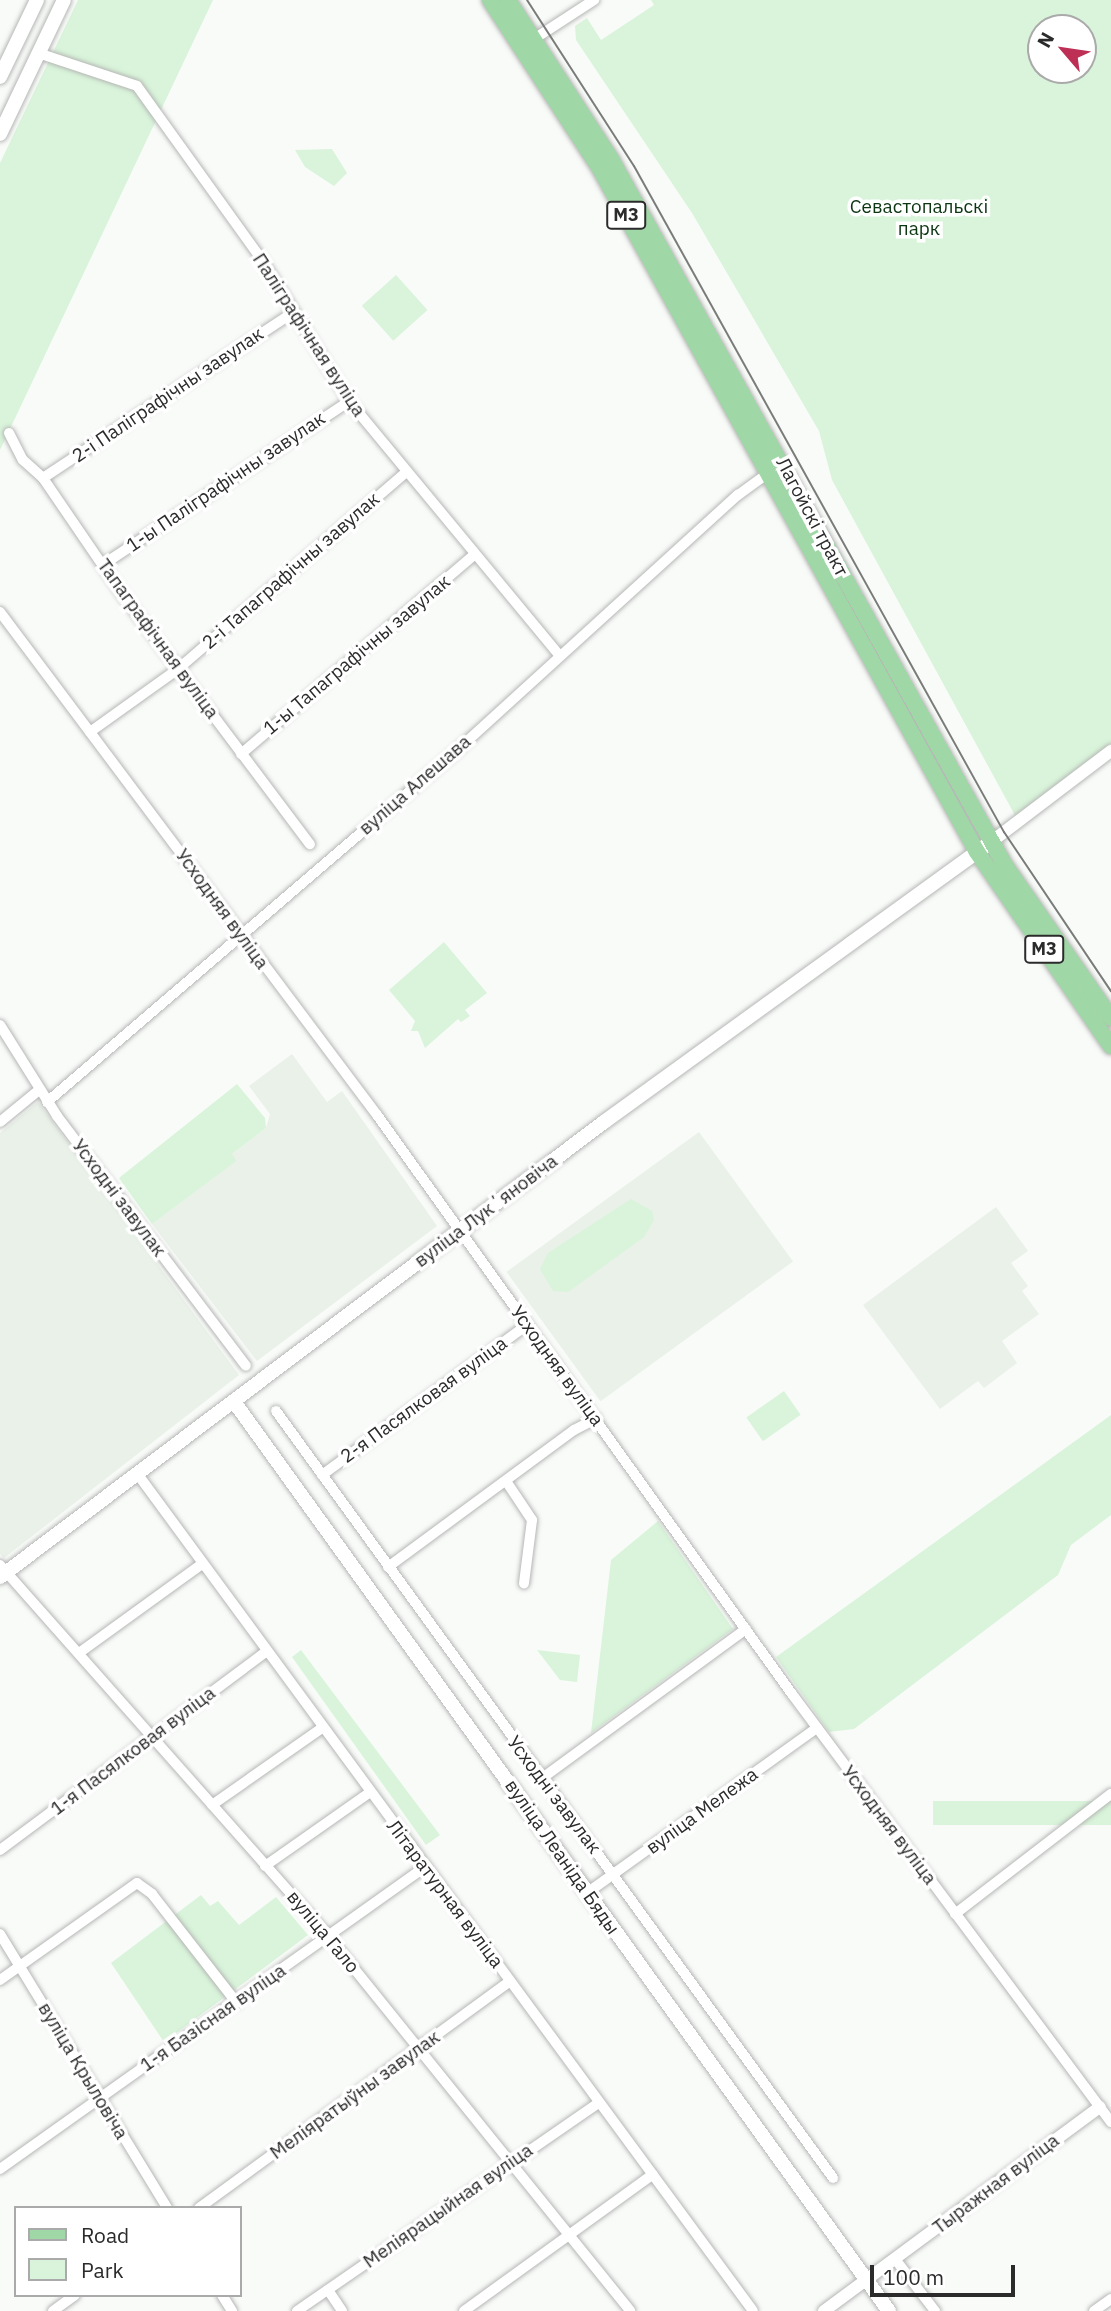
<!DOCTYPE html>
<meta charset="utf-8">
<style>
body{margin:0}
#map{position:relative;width:1111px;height:2311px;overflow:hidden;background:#f9fbf9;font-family:"IBM Plex Sans",sans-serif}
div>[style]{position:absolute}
.built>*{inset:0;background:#e9f1e9;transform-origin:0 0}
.green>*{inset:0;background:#d9f4da;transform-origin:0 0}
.roads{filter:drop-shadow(0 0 2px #b5b7b5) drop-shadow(0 0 2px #b5b7b5)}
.minor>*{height:10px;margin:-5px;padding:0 5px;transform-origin:5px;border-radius:5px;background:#fff}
.tertiary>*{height:12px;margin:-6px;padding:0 6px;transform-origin:6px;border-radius:6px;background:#fff}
.secondary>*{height:14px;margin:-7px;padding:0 7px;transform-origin:7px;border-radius:7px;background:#fff}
.primary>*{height:16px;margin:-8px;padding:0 8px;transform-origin:8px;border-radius:8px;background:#a0d7a6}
.tram>*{height:2px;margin:-1px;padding:0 1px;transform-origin:1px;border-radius:1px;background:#7a7c7a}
span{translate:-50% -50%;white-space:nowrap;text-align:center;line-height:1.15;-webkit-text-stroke:7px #fff;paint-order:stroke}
.shield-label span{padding:2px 5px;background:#fff;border:2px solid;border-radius:5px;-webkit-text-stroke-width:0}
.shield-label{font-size:18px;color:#2a2b2a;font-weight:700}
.park-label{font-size:19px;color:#0c3512}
.street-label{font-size:19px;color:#2a2b2a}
.legend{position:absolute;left:14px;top:2206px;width:228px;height:91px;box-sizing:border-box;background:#fff;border:2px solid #aaa;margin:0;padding:9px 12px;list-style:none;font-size:21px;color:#2a2b2a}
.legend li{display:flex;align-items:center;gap:14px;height:35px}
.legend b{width:35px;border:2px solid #aaa}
.north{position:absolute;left:1027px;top:14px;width:70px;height:70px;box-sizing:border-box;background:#fff;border:2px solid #aaa;border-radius:50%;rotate:299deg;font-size:19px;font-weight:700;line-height:28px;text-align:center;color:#2a2b2a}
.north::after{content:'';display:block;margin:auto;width:24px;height:32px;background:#be2f55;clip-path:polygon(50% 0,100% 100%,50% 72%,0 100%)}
.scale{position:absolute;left:870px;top:2265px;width:145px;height:32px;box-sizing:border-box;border:4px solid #2a2b2a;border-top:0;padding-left:9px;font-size:21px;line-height:24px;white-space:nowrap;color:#2a2b2a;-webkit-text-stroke:5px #fff;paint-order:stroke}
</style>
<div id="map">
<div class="built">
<div style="clip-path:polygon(292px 1054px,327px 1102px,342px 1091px,437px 1226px,257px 1361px,152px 1224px,235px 1161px,231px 1155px,266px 1128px,270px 1114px,249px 1086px)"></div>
<div style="clip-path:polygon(38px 1102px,239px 1375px,4px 1558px,0 1554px,0 1133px)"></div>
<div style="left:699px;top:1132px;width:160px;height:238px;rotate:54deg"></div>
<div style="clip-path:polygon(996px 1207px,1028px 1251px,1011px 1263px,1028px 1286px,1022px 1291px,1039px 1314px,1002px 1341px,1017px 1363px,984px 1388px,978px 1381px,940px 1409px,863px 1305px)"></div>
</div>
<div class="green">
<div style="clip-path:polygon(78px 0,213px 0,0 450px,0 163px)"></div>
<div style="clip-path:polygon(evenodd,651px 0,1111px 0,1111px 750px,1017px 819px,832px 480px,819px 431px,692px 213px,576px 40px,575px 26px,587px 18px,601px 40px,654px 5px,651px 0,1041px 28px,1083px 28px,1083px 70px,1041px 70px,1041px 28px)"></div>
<div style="clip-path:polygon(332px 149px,347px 173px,334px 186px,305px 167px,295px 150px)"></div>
<div style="left:396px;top:275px;width:47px;height:46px;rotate:48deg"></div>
<div style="clip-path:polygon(444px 942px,487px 993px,465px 1010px,470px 1016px,461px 1022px,458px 1019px,425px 1048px,418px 1031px,411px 1031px,415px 1021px,389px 990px)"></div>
<div style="clip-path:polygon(237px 1084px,265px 1118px,266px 1128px,232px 1154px,236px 1161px,152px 1224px,119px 1178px)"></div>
<div style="clip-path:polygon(631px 1199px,652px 1211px,654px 1220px,644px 1237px,568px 1292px,553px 1291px,540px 1269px,548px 1253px)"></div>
<div style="left:784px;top:1391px;width:29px;height:46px;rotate:55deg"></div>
<div style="clip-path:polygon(1111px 1415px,1111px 1515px,1071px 1545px,1058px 1575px,854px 1729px,829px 1732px,776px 1657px)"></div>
<div style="clip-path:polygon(658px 1521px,733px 1629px,591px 1733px,611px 1560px)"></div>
<div style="clip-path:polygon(301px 1650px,440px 1835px,426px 1845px,292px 1657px)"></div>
<div style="clip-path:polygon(537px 1650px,580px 1655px,577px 1682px,560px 1680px)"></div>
<div style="left:1111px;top:1801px;width:24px;height:178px;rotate:90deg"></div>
<div style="clip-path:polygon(201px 1895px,210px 1906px,218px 1901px,239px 1925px,276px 1897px,308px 1935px,164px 2042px,111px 1963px)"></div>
</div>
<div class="roads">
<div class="minor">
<div style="left:534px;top:39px;width:72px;rotate:-33deg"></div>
<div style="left:38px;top:53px;width:104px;rotate:18.4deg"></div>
<div style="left:137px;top:86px;width:214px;rotate:54.3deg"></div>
<div style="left:262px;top:260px;width:166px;rotate:58.3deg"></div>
<div style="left:349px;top:401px;width:330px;rotate:50.4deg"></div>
<div style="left:9px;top:433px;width:30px;rotate:63deg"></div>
<div style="left:23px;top:460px;width:27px;rotate:42deg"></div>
<div style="left:43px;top:478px;width:145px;rotate:55.7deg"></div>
<div style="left:125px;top:598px;width:308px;rotate:53.1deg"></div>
<div style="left:43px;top:478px;width:301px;rotate:-33.5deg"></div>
<div style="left:104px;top:564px;width:294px;rotate:-33.6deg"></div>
<div style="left:0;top:612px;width:629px;rotate:53.15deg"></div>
<div style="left:377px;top:1115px;width:712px;rotate:54.37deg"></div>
<div style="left:792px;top:1694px;width:534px;rotate:53.3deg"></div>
<div style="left:90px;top:732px;width:108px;rotate:-35.6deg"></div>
<div style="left:178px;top:669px;width:300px;rotate:-40.8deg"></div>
<div style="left:241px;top:754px;width:305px;rotate:-40.5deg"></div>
<div style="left:0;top:1025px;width:107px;rotate:57.9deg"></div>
<div style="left:57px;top:1116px;width:313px;rotate:52.9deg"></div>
<div style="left:47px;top:1102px;width:536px;rotate:-40.61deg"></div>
<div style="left:454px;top:753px;width:384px;rotate:-42.3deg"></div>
<div style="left:738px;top:495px;width:41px;rotate:-36deg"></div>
<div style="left:0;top:1122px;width:50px;rotate:-39.4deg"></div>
<div style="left:276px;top:1411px;width:948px;rotate:54.01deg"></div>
<div style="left:322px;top:1475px;width:254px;rotate:-36.2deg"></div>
<div style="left:139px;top:1476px;width:1036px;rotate:53.67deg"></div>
<div style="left:506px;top:1481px;width:47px;rotate:56.3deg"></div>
<div style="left:532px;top:1520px;width:64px;rotate:97.2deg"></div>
<div style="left:0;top:1565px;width:494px;rotate:48.5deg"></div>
<div style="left:327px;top:1935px;width:483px;rotate:51.1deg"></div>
<div style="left:388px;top:1567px;width:231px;rotate:-36.4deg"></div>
<div style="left:574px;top:1430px;width:25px;rotate:-27deg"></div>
<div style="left:79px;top:1653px;width:152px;rotate:-35.9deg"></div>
<div style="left:541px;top:1779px;width:254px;rotate:-36.2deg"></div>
<div style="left:212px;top:1805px;width:134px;rotate:-35deg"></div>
<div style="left:0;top:1850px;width:332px;rotate:-36.7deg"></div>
<div style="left:265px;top:1866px;width:127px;rotate:-35.1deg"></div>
<div style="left:587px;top:1893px;width:283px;rotate:-35.7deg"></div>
<div style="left:955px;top:1914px;width:197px;rotate:-37.6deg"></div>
<div style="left:0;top:1934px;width:321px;rotate:58.6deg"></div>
<div style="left:0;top:1980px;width:168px;rotate:-35.3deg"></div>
<div style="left:137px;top:1883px;width:19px;rotate:36deg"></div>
<div style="left:152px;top:1894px;width:138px;rotate:52.1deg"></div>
<div style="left:0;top:2169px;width:521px;rotate:-35.4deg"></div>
<div style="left:199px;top:2208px;width:385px;rotate:-36.1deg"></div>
<div style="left:895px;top:2259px;width:66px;rotate:52.4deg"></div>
<div style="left:328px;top:2290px;width:25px;rotate:56deg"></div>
<div style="left:222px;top:2295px;width:19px;rotate:58deg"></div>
<div style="left:53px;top:2311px;width:27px;rotate:-36deg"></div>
<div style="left:297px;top:2311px;width:366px;rotate:-34.6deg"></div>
<div style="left:464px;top:2311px;width:233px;rotate:-35.9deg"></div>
<div style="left:1094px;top:2311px;width:21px;rotate:-35deg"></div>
</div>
<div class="tertiary">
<div style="left:991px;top:842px;width:151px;rotate:-37.2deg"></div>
<div style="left:824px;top:2311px;width:343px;rotate:-36.5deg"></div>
</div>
<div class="secondary">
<div style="left:0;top:77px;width:85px;rotate:-64.3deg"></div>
<div style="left:0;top:134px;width:148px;rotate:-64.5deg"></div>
<div style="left:235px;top:1403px;width:1119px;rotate:54.24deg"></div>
<div style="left:0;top:1577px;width:756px;rotate:-36.99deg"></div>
<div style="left:604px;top:1122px;width:478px;rotate:-35.9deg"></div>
</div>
<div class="primary">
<div style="left:490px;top:0;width:202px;rotate:56.9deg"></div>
<div style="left:600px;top:169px;width:780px;rotate:61.1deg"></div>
<div style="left:977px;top:852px;width:236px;rotate:55.4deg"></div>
<div style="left:508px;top:0;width:192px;rotate:57.1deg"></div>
<div style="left:612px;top:161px;width:808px;rotate:60.84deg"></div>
<div style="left:1006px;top:867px;width:184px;rotate:55.2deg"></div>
</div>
</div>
<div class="tram">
<div style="left:527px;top:0;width:197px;rotate:57.2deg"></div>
<div style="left:634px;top:166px;width:762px;rotate:60.95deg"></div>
<div style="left:1004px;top:832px;width:192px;rotate:56.1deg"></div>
</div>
<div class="shield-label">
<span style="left:626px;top:215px">М3</span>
<span style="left:1044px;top:949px">М3</span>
</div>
<div class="park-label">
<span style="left:919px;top:218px">Севастопальскі<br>парк</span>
</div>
<div class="street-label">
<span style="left:309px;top:335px;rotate:57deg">Паліграфічная вуліца</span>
<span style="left:168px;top:395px;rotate:-34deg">2-і Паліграфічны завулак</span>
<span style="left:226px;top:482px;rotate:-34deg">1-ы Паліграфічны завулак</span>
<span style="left:812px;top:517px;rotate:62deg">Лагойскі тракт</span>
<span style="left:291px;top:571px;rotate:-41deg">2-і Тапаграфічны завулак</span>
<span style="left:158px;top:639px;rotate:54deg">Тапаграфічная вуліца</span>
<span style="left:357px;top:655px;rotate:-40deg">1-ы Тапаграфічны завулак</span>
<span style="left:415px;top:785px;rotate:-41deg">вуліца Алешава</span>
<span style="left:222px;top:909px;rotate:54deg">Усходняя вуліца</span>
<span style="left:119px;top:1198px;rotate:53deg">Усходні завулак</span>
<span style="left:486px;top:1211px;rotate:-37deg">вуліца Лукʼяновіча</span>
<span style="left:557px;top:1366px;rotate:54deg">Усходняя вуліца</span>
<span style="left:424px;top:1400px;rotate:-36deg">2-я Пасялковая вуліца</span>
<span style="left:133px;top:1751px;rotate:-37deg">1-я Пасялковая вуліца</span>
<span style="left:554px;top:1795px;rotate:53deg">Усходні завулак</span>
<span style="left:702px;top:1811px;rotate:-36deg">вуліца Мележа</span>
<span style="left:889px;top:1825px;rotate:53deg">Усходняя вуліца</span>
<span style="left:562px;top:1857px;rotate:55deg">вуліца Леаніда Бяды</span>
<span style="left:445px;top:1894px;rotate:53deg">Літаратурная вуліца</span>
<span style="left:323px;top:1932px;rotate:50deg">вуліца Гало</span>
<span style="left:213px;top:2018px;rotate:-35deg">1-я Базісная вуліца</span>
<span style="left:83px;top:2071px;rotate:59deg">вуліца Крыловіча</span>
<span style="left:355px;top:2095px;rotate:-36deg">Меліяратыўны завулак</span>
<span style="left:996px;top:2184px;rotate:-37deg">Тыражная вуліца</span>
<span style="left:448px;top:2206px;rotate:-35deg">Меліярацыйная вуліца</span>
</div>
<ul class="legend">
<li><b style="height:9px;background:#a0d7a6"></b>Road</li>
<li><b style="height:19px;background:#d9f4da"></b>Park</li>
</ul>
<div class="north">N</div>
<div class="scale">100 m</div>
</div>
